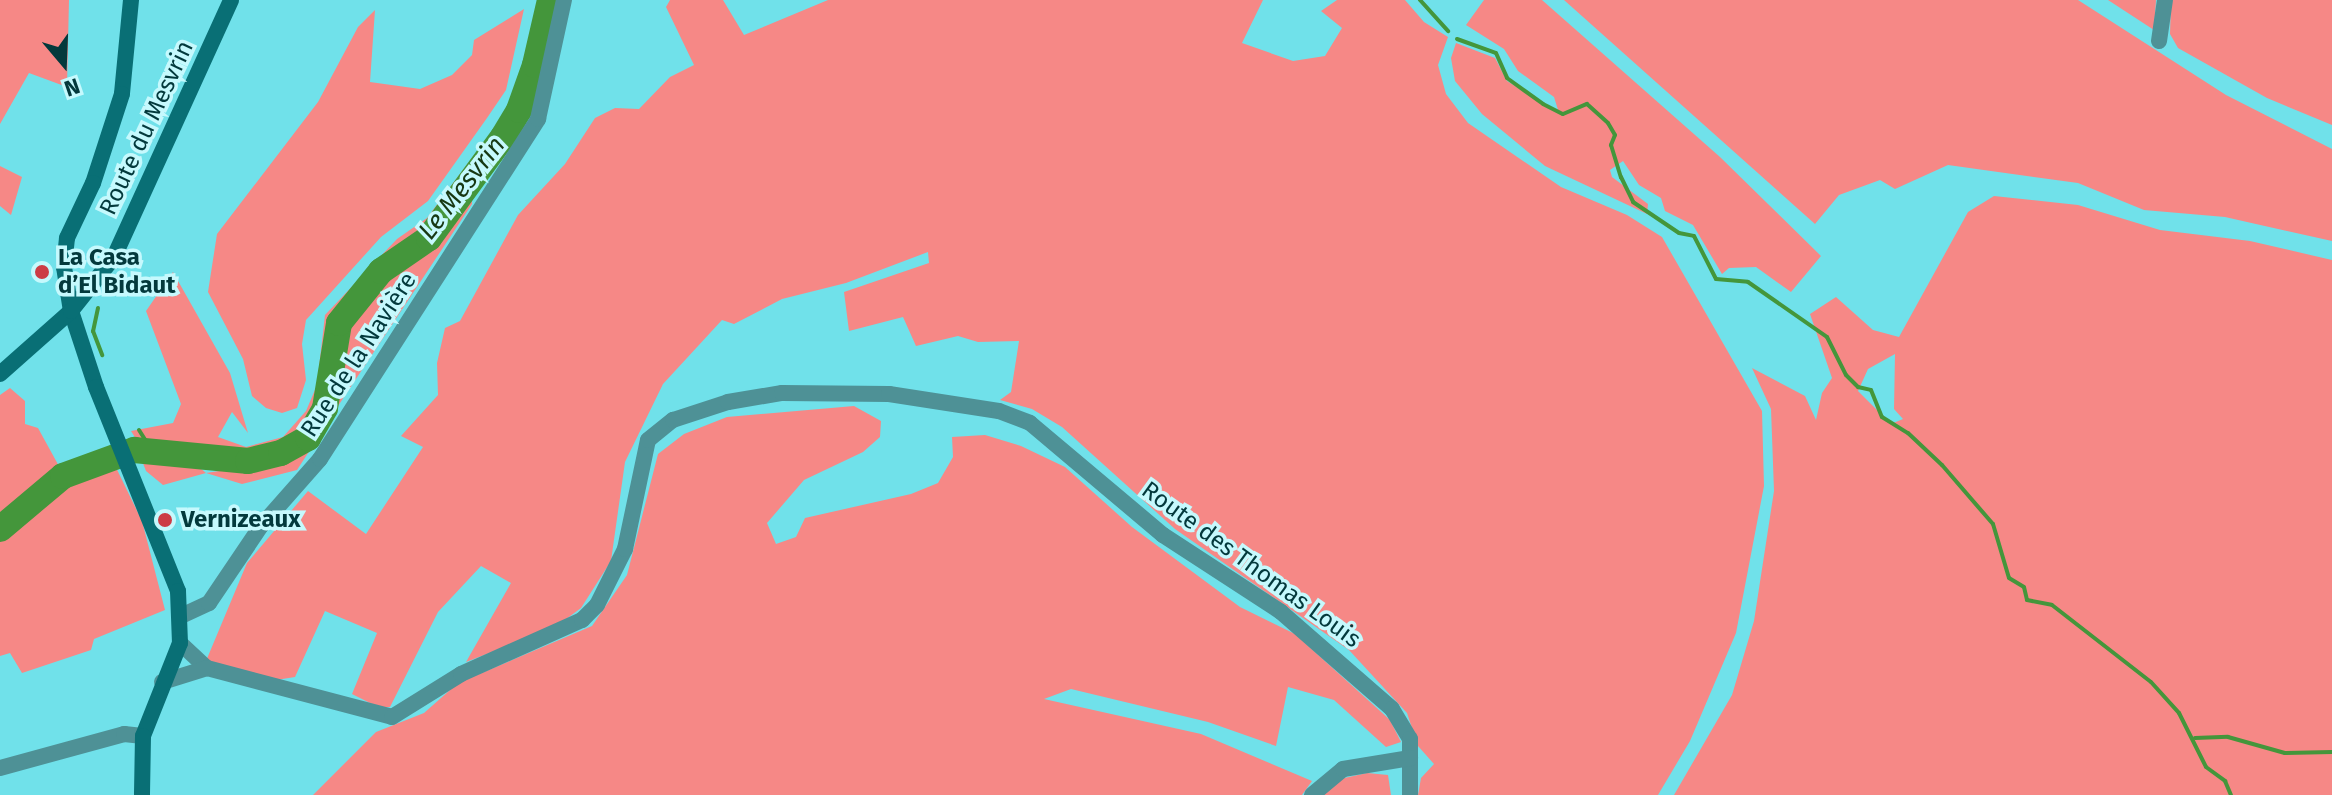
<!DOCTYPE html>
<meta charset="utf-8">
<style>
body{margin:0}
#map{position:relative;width:2332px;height:795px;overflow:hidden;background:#70e1ea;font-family:"Fira Sans",sans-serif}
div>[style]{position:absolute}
.green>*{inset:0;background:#f68886}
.stream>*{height:4px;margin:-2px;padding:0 2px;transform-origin:2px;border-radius:2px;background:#44963b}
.river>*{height:26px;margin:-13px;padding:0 13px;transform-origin:13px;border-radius:13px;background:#44963b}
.street>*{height:16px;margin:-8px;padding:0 8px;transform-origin:8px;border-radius:8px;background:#4e9196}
.secondary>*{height:16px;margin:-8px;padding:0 8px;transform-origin:8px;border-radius:8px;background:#096f75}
.dots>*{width:22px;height:22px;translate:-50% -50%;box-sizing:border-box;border:4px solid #c6f9fd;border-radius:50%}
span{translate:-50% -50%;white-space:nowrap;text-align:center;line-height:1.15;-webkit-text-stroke:7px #c6f9fd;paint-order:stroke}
.street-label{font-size:24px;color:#03393c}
.poi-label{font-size:24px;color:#03393c;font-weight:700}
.left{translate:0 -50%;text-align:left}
.water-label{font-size:26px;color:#173813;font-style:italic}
.north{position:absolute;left:24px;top:24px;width:80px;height:80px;-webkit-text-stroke:6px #c6f9fd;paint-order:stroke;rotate:161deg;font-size:22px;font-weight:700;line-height:32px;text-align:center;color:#03393c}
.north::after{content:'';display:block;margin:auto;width:28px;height:36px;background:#03393c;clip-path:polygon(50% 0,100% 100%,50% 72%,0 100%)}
</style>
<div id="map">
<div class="green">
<div style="clip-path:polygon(0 0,69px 0,67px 87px,29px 73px,0 124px)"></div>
<div style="clip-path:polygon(670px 0,723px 0,744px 35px,828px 0,1263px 0,1242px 43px,1293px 61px,1325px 56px,1342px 28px,1321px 11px,1337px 0,1405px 0,1424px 22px,1448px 37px,1438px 65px,1446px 94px,1468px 123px,1561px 187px,1627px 215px,1662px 237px,1762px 411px,1764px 486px,1736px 633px,1690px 741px,1658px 795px,1418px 795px,1421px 778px,1434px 764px,1418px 746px,1407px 713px,1349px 650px,1175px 529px,1062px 427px,1032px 409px,1000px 400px,1011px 392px,1019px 341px,978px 342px,958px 336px,916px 346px,903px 317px,849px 331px,844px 292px,929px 263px,928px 252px,846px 283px,782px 299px,734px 324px,722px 320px,663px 384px,625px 462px,611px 561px,581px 608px,554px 628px,466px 662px,511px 583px,481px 566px,438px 612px,390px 707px,378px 707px,352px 694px,377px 633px,325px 611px,295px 677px,276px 680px,206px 661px,247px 563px,308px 491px,366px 534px,423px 447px,401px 436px,438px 395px,437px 363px,445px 328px,460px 321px,518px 215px,565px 164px,595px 118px,615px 108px,639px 109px,670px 77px,694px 65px,666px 7px)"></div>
<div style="clip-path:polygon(1484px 0,1542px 0,1720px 157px,1821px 256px,1791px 292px,1756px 267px,1729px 268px,1722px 274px,1693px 225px,1665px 211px,1661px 198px,1639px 185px,1623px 161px,1610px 170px,1612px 177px,1648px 204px,1647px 214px,1545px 166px,1482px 114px,1455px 81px,1451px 58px,1456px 43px,1495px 58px,1507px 81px,1559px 113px,1554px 97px,1518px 71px,1504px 49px,1466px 25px)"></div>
<div style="clip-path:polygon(1564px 0,2078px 0,2226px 95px,2332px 149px,2332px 241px,2225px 217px,2144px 210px,2078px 183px,1948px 165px,1895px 189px,1880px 180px,1839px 195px,1815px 224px)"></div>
<div style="clip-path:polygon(2108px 0,2156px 0,2154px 30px)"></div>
<div style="clip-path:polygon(2171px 0,2332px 0,2332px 125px,2267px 98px,2178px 48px,2170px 34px)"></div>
<div style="clip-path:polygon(524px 9px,506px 90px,487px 118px,428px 201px,381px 237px,306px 320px,302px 344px,306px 380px,297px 408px,282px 413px,266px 408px,252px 396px,243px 359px,208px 292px,217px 234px,318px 102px,358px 27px,375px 10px,370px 82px,420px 89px,452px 75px,472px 55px,474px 40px)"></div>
<div style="clip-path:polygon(507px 111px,457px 194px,418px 241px,395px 252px,343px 311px,332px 330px,322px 396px,302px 435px,286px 445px,243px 455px,138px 442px,131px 431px,173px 423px,181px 404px,146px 311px,173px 272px,230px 373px,248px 433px,232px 412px,218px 437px,246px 447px,283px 437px,306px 411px,317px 385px,325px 315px,397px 239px,427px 218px)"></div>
<div style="clip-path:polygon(0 166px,22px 177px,11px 215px,0 206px)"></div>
<div style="clip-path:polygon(472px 193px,472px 204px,336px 409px,343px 327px,390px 269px,430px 244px)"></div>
<div style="clip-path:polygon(evenodd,1994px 196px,2078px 205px,2160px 230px,2250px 241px,2332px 260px,2332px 795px,1674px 795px,1732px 695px,1754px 621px,1774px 491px,1771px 409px,1752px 368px,1805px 396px,1816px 420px,1822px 393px,1832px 378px,1810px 314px,1836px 297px,1873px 330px,1899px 337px,1968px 212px,1994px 196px,1895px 354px,1894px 409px,1903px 419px,1891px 424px,1858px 391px,1868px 369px,1895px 354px)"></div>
<div style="clip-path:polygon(10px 388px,25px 401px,25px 424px,38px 428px,60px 468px,106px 447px,142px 521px,165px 610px,94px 639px,91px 650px,22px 673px,10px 653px,0 656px,0 395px)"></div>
<div style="clip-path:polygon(854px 406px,881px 421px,880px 437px,863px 452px,804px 480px,767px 523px,776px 544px,796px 537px,805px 518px,911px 494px,938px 483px,953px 457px,952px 437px,985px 435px,1021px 446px,1065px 467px,1132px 527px,1240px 607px,1295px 634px,1390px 720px,1401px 742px,1386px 747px,1334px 700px,1288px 687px,1276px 746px,1208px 722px,1071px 689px,1044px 699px,1201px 734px,1312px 781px,1302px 795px,313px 795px,376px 732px,424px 713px,458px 683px,592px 626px,627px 575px,658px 454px,684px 434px,727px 417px)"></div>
<div style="clip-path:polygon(310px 450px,297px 470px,242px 484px,206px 473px,163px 485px,146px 471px,141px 458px,193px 462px,206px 473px,273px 463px)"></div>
<div style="clip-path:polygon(1367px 773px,1388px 775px,1391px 795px,1323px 795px,1340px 779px)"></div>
</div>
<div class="stream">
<div style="left:1420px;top:0;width:42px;rotate:47.9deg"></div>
<div style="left:1457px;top:39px;width:41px;rotate:19.7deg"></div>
<div style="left:1496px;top:53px;width:27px;rotate:66deg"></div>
<div style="left:1507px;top:78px;width:44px;rotate:35.8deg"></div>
<div style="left:1543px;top:104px;width:22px;rotate:27deg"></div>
<div style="left:1563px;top:114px;width:26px;rotate:-23deg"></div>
<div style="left:1587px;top:104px;width:28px;rotate:42deg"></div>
<div style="left:1608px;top:123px;width:14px;rotate:60deg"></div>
<div style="left:1615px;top:135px;width:11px;rotate:112deg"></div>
<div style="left:1611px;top:145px;width:34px;rotate:73deg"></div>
<div style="left:1621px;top:177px;width:28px;rotate:64deg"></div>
<div style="left:1633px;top:202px;width:55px;rotate:34deg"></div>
<div style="left:1679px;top:233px;width:15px;rotate:11deg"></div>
<div style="left:1694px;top:236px;width:48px;rotate:62.9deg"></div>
<div style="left:1716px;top:279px;width:32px;rotate:5deg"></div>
<div style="left:1748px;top:282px;width:96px;rotate:34.8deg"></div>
<div style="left:1827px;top:337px;width:42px;rotate:63.4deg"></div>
<div style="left:1846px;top:375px;width:17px;rotate:45deg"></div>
<div style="left:1858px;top:387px;width:13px;rotate:13deg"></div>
<div style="left:1871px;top:390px;width:29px;rotate:68deg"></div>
<div style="left:1882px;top:417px;width:31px;rotate:32deg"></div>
<div style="left:1908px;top:433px;width:47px;rotate:43.3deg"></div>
<div style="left:1942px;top:465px;width:78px;rotate:49.2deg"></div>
<div style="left:1993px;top:524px;width:56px;rotate:73.5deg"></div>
<div style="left:2009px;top:578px;width:17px;rotate:31deg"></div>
<div style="left:2024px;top:587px;width:13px;rotate:77deg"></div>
<div style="left:2027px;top:600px;width:25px;rotate:11deg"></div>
<div style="left:2052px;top:605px;width:125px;rotate:37.9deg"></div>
<div style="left:2151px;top:682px;width:42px;rotate:47.9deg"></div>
<div style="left:2179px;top:713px;width:60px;rotate:63.4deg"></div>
<div style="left:2206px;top:767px;width:24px;rotate:36deg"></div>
<div style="left:2225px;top:781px;width:15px;rotate:67deg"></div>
<div style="left:98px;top:308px;width:24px;rotate:102deg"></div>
<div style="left:93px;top:331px;width:26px;rotate:69deg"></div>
<div style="left:139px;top:430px;width:22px;rotate:58deg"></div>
<div style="left:2195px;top:738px;width:33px;rotate:-2deg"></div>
<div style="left:2228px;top:737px;width:59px;rotate:15.7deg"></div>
<div style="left:2285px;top:753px;width:47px;rotate:-1.2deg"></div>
</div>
<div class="river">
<div style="left:0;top:529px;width:82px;rotate:-40.1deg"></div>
<div style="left:63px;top:476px;width:76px;rotate:-20.1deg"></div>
<div style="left:134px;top:450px;width:115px;rotate:5.5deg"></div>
<div style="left:248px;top:461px;width:34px;rotate:-14deg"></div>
<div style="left:281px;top:453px;width:31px;rotate:-29deg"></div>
<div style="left:308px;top:438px;width:34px;rotate:-60deg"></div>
<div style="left:325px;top:408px;width:86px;rotate:-80.6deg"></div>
<div style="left:339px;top:323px;width:67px;rotate:-51.1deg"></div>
<div style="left:381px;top:271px;width:58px;rotate:-34.5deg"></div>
<div style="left:429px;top:238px;width:125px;rotate:-53.8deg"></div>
<div style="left:503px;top:137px;width:31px;rotate:-59deg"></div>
<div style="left:519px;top:110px;width:48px;rotate:-70.4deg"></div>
<div style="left:535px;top:65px;width:67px;rotate:-77deg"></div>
</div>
<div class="street">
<div style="left:2159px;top:41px;width:41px;rotate:-81.7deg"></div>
<div style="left:181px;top:616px;width:31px;rotate:-25deg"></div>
<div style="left:209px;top:603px;width:93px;rotate:-56deg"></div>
<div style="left:261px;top:526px;width:89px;rotate:-48.6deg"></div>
<div style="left:320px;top:459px;width:404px;rotate:-57.3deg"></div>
<div style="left:538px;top:119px;width:122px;rotate:-77.7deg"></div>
<div style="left:180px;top:643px;width:37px;rotate:43deg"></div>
<div style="left:207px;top:668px;width:191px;rotate:14.8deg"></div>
<div style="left:392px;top:717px;width:81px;rotate:-31.9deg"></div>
<div style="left:461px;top:674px;width:133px;rotate:-24.1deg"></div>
<div style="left:582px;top:620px;width:21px;rotate:-45deg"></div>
<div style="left:597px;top:605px;width:63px;rotate:-63.4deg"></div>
<div style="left:625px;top:549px;width:111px;rotate:-78.1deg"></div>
<div style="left:648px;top:440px;width:32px;rotate:-39deg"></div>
<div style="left:673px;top:420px;width:58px;rotate:-18.1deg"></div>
<div style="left:728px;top:402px;width:55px;rotate:-9.5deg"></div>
<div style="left:782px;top:393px;width:107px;rotate:0.5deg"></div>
<div style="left:889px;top:394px;width:111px;rotate:8.8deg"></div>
<div style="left:999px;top:411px;width:33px;rotate:21deg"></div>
<div style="left:1030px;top:423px;width:174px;rotate:40.1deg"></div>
<div style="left:1163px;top:535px;width:141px;rotate:33.1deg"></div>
<div style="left:1281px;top:612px;width:147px;rotate:41.1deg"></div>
<div style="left:1392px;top:709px;width:35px;rotate:59deg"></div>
<div style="left:1410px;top:739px;width:56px;rotate:90deg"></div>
<div style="left:162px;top:682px;width:47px;rotate:-17.3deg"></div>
<div style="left:0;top:768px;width:129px;rotate:-15.3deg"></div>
<div style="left:124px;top:734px;width:19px;rotate:6deg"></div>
<div style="left:1312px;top:795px;width:40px;rotate:-40deg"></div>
<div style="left:1343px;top:769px;width:68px;rotate:-9.3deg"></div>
</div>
<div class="secondary">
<div style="left:131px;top:0;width:94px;rotate:95.5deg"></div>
<div style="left:122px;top:94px;width:94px;rotate:108deg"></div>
<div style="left:93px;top:183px;width:61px;rotate:115.3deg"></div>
<div style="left:67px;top:238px;width:29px;rotate:96deg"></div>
<div style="left:64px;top:267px;width:45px;rotate:81deg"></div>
<div style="left:71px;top:311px;width:80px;rotate:71.8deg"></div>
<div style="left:96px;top:387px;width:220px;rotate:68.1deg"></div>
<div style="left:178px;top:591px;width:52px;rotate:87.8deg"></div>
<div style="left:180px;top:643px;width:100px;rotate:111.7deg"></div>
<div style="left:143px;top:736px;width:59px;rotate:91deg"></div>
<div style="left:0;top:374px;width:95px;rotate:-41.6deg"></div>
<div style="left:71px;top:311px;width:69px;rotate:-51.5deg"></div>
<div style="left:114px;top:257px;width:282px;rotate:-65.5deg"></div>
</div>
<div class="dots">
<div style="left:42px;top:272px;background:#cc3c45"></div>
<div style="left:165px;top:520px;background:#cc3c45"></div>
</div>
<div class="street-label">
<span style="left:147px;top:128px;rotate:-65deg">Route du Mesvrin</span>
<span style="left:359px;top:355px;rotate:-57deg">Rue de la Navière</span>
<span style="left:1251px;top:565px;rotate:36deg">Route des Thomas Louis</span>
</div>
<div class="poi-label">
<span class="left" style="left:58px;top:272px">La Casa<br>d’El Bidaut</span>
<span class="left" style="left:181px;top:520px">Vernizeaux</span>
</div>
<div class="water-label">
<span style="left:462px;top:188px;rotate:-52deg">Le Mesvrin</span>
</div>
<div class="north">N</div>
</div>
